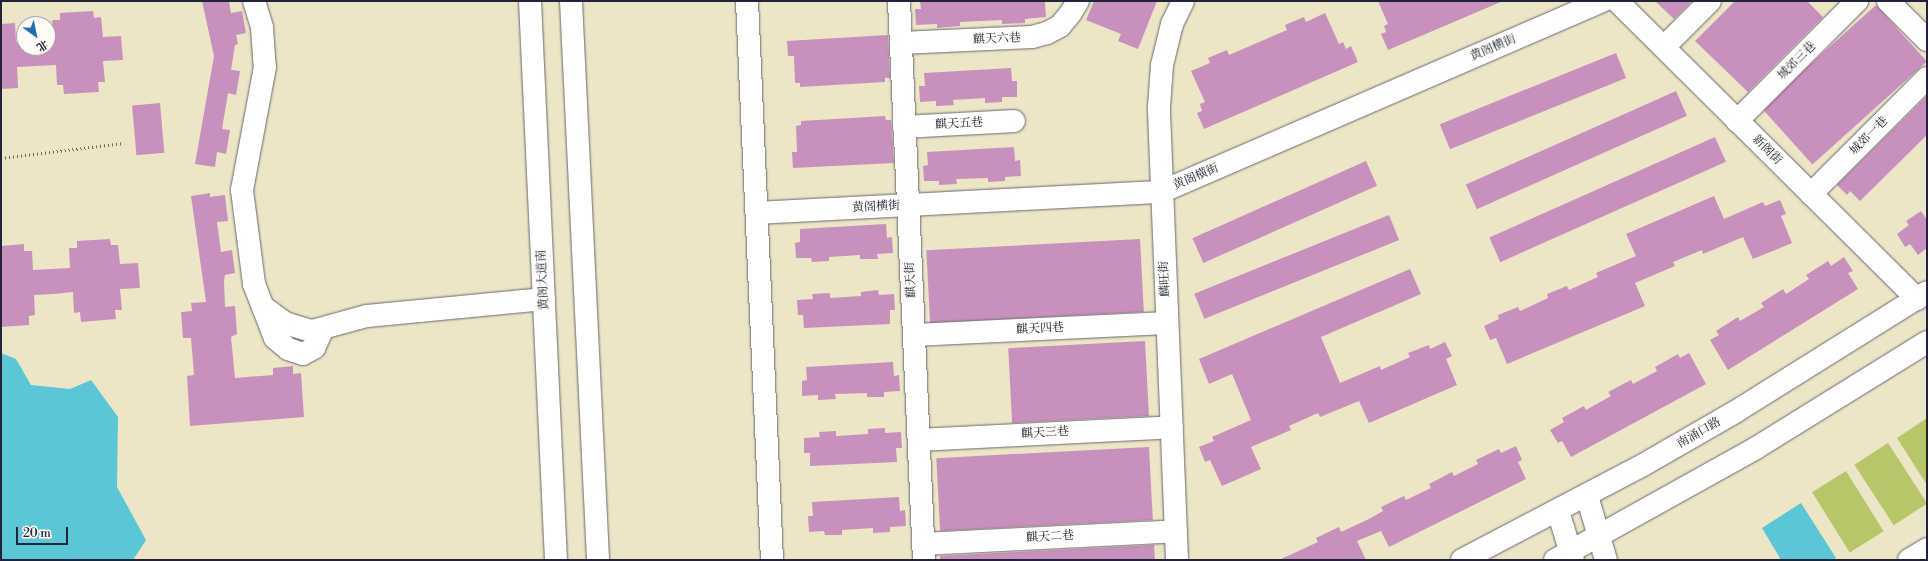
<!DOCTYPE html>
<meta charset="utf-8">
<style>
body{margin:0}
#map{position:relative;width:1928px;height:561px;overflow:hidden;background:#ece6c7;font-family:"Libre Bodoni","Noto Serif SC",serif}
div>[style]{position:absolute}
.green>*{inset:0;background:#b6c669;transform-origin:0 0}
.water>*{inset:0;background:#5bc6d5}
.building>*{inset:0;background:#c890bd;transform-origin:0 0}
.path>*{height:2.5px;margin-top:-1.25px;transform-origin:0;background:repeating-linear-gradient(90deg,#69676c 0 1px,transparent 0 4px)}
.roads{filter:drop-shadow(0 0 1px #69676c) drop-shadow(0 0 1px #69676c)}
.minor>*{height:22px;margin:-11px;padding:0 11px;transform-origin:11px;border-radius:11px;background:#fff}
.major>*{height:22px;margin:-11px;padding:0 11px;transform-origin:11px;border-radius:11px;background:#fff}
span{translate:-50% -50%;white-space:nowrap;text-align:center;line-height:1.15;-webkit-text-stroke:3px #fdfcf7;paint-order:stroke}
.street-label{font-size:12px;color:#22223b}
.frame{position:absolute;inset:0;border:2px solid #22223b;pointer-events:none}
.north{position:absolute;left:16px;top:16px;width:40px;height:40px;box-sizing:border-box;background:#fdfcf7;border:1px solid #a5a5ac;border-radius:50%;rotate:147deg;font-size:11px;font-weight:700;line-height:16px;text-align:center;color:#22223b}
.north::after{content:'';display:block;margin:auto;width:14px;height:18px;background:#1f6fb2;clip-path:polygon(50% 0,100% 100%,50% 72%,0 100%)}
.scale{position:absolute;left:16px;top:527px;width:52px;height:18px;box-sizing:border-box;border:2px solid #22223b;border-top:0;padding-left:5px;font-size:12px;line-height:14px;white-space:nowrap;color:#22223b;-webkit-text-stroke:3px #fdfcf7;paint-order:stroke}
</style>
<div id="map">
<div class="green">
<div style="clip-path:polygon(1927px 418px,1927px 485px,1897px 438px)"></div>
<div style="left:1888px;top:443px;width:72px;height:40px;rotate:57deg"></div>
<div style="left:1846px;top:471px;width:71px;height:40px;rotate:58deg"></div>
</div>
<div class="water">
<div style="clip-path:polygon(1px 353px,16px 359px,31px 385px,70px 389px,91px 380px,118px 417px,117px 487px,146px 540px,133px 560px,1px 560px)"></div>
<div style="clip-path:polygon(1801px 503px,1836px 558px,1833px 560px,1781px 560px,1762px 528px)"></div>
</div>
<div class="building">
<div style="clip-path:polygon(202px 1px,229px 1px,231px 13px,242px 11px,246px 33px,236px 35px,238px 44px,235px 45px,231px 70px,240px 71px,236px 95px,228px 93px,222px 129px,230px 130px,226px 154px,217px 152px,215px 167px,195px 164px,214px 56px)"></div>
<div style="clip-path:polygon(920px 1px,1040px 1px,1045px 2px,1046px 17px,1025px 19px,1025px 23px,1002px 24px,1002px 20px,960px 22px,960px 26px,937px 28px,937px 24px,916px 25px,915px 9px,921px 9px)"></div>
<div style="clip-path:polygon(1094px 1px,1157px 1px,1138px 49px,1118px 41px,1121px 34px,1086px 20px)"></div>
<div style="clip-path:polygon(1378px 1px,1503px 1px,1388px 50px,1381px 34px,1386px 32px,1384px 26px,1388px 24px)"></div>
<div style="clip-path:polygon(1655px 1px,1692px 1px,1674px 19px)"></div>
<div style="clip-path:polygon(1735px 1px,1807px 1px,1823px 17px,1748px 92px,1695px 41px)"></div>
<div style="left:1876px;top:5px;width:76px;height:154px;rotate:48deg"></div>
<div style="clip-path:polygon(93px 11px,94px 18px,101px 17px,103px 37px,121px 36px,123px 60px,103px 61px,105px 82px,98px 82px,99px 92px,64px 94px,63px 85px,57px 85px,56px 65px,17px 67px,18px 88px,1px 89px,1px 24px,15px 23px,16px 42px,24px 42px,24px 48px,48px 48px,48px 40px,54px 40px,52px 20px,60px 20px,60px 13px)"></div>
<div style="clip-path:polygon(1325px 13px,1339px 44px,1343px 42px,1346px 49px,1351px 46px,1358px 62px,1204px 129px,1197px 113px,1202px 111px,1200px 104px,1205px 102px,1191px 71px,1210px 63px,1208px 58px,1227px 50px,1229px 55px,1287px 30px,1285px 25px,1304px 17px,1306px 22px)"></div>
<div style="clip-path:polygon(888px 35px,890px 78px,885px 78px,885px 82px,800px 87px,800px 83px,795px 83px,794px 56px,788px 56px,787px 41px)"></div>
<div style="left:1616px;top:53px;width:27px;height:190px;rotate:68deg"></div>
<div style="clip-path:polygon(1011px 68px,1012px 81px,1017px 81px,1017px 97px,1002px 97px,1002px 102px,985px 103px,985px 98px,953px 100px,954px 105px,936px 106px,936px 101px,920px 102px,919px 86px,925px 86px,924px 73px)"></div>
<div style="left:1676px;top:91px;width:27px;height:230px;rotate:66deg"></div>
<div style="clip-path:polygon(1927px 96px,1927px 135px,1860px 201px,1850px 191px,1847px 195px,1837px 185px)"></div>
<div style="left:160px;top:103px;width:50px;height:28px;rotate:85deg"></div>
<div style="clip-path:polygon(885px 116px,886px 120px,891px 120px,894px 163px,793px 168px,792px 152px,797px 152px,796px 126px,801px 125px,801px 121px)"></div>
<div style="left:1715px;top:137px;width:27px;height:247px;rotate:66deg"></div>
<div style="clip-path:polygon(1014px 147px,1015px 161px,1020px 160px,1021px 176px,1005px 177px,1005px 181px,988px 182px,988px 178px,956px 179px,957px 184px,939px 185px,939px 181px,924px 181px,923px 166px,928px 165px,927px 152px)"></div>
<div style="left:1366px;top:161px;width:27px;height:190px;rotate:66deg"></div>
<div style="clip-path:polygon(210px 193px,210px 197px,225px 195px,228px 221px,217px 222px,221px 252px,232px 250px,235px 273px,225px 275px,224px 281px,225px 307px,235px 306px,237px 334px,231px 337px,235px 378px,273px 375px,273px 368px,293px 366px,293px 374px,301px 373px,304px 417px,190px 426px,187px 376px,194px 375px,191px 338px,183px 338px,181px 312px,192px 311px,191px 303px,206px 302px,191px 196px)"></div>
<div style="clip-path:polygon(1714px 196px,1724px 219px,1763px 202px,1765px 206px,1780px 200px,1786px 214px,1781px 216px,1792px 243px,1753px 259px,1743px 237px,1703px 254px,1702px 250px,1673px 262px,1675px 266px,1635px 283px,1645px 306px,1507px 364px,1496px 338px,1490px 340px,1484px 326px,1499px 319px,1498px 315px,1518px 307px,1520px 311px,1548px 298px,1547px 294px,1567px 286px,1569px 290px,1598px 277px,1596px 273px,1636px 256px,1626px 234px)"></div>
<div style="clip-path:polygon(1921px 211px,1927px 220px,1927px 248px,1918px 255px,1910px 244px,1905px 247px,1897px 234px,1909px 225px,1906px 221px)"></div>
<div style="left:1389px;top:215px;width:27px;height:210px;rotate:68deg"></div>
<div style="clip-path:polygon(886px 224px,887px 238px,892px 237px,893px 253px,877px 254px,878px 259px,860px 259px,860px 255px,829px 257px,829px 261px,812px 262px,811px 258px,796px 258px,795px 243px,800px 242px,800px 229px)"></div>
<div style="clip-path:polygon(110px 239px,111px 245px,118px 245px,120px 264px,138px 263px,140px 288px,120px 289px,122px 310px,115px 310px,116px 319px,81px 322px,80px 312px,74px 313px,73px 292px,53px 294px,34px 295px,35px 315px,29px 316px,29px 325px,1px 327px,1px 246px,24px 244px,24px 251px,32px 251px,33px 270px,52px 269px,70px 268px,69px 248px,77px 248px,77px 241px)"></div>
<div style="left:1140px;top:239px;width:73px;height:214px;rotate:87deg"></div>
<div style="clip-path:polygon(1844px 257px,1853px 271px,1848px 273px,1858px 289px,1728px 370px,1710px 340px,1719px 335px,1716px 331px,1738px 317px,1740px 321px,1764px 307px,1761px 303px,1783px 289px,1786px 294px,1809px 279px,1806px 275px,1828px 261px,1831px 266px)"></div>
<div style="clip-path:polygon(1410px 269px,1421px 294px,1321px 337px,1340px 383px,1380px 366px,1381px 370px,1410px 357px,1408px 353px,1429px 345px,1430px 349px,1445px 342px,1452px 356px,1446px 359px,1457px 385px,1369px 423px,1359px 401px,1320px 417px,1318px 413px,1289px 426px,1291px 430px,1251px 447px,1261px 469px,1222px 486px,1210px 460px,1205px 462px,1199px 447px,1214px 441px,1212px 437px,1251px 420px,1232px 374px,1209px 384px,1199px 359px)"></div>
<div style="clip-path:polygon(878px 290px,879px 295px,894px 294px,895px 310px,890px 310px,890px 324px,804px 328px,803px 315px,798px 315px,797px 300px,813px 299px,812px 294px,830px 293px,830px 298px,861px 296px,861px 292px)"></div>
<div style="left:1145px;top:341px;width:75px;height:137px;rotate:87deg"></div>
<div style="clip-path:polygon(1689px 353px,1706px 384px,1571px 457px,1562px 441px,1558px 443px,1550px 430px,1564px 422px,1562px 418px,1584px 406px,1586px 410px,1611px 396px,1608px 392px,1631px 380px,1633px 384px,1657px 371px,1655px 367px,1678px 354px,1680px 358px)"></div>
<div style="clip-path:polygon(893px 362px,894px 376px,899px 375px,900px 391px,884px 392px,884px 397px,867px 397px,867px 393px,835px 394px,836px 399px,818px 400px,818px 395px,802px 396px,802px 381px,807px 380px,806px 367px)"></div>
<div style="clip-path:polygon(885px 428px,885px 433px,901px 432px,902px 448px,896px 448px,897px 462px,810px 466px,810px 453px,804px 453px,804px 438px,820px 437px,819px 432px,836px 431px,836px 436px,868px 434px,868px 429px)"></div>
<div style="clip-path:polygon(1516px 446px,1522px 460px,1518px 462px,1526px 479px,1389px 547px,1381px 531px,1357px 541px,1366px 560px,1279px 560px,1318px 542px,1316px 538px,1339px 527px,1341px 532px,1369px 519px,1383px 511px,1381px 507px,1404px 496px,1406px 500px,1431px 488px,1429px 484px,1452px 472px,1454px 476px,1478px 464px,1476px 460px,1499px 449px,1501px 453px)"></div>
<div style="left:1149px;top:447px;width:73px;height:213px;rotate:87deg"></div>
<div style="clip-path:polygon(899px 497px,900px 511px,905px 510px,906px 526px,890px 527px,890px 532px,873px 533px,873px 528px,842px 530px,842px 535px,825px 535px,824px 531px,809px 532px,808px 516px,813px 516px,812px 502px)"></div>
<div style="clip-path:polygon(1154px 545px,1155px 560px,940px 560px,940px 556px)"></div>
</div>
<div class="path">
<div style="left:1px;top:158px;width:124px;rotate:-7deg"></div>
</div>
<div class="roads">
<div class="minor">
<div style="left:254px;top:1px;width:28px;rotate:73deg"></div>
<div style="left:262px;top:28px;width:39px;rotate:86deg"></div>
<div style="left:265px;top:67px;width:125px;rotate:100.6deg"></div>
<div style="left:242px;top:190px;width:95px;rotate:82.7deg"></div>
<div style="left:254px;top:284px;width:25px;rotate:69deg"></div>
<div style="left:263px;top:307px;width:27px;rotate:36deg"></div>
<div style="left:285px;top:323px;width:28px;rotate:17deg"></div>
<div style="left:312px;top:331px;width:57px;rotate:-15.3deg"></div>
<div style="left:367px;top:316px;width:178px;rotate:-5.5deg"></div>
<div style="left:747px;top:1px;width:560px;rotate:87.44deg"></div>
<div style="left:899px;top:1px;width:560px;rotate:87.44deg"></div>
<div style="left:1617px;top:1px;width:423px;rotate:44.8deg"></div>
<div style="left:1888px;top:1px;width:55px;rotate:45deg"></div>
<div style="left:901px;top:43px;width:131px;rotate:-2.6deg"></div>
<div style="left:1032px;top:37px;width:16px;rotate:-15deg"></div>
<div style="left:1047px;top:33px;width:15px;rotate:-28deg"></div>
<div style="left:1060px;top:26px;width:16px;rotate:-50deg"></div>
<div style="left:1070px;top:14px;width:15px;rotate:-58deg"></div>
<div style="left:1664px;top:47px;width:65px;rotate:-45deg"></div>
<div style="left:1737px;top:121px;width:170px;rotate:-45deg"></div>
<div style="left:904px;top:127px;width:110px;rotate:-3.1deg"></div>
<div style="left:1811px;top:194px;width:164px;rotate:-45deg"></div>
<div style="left:757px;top:213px;width:405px;rotate:-3deg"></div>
<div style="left:1161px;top:192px;width:482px;rotate:-23.4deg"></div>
<div style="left:263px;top:307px;width:33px;rotate:69deg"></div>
<div style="left:275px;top:338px;width:17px;rotate:40deg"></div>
<div style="left:288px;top:349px;width:16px;rotate:18deg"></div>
<div style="left:303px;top:354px;width:13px;rotate:-29deg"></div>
<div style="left:314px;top:348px;width:21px;rotate:-65deg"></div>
<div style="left:914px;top:335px;width:253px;rotate:-2.7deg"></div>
<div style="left:919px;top:440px;width:253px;rotate:-2.9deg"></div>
<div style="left:1587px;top:496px;width:67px;rotate:73.5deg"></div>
<div style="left:1558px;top:511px;width:51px;rotate:73deg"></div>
<div style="left:923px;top:544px;width:253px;rotate:-2.9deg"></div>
<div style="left:1177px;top:560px;width:453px;rotate:-92.3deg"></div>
<div style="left:1159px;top:107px;width:42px;rotate:-85.9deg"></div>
<div style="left:1162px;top:65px;width:42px;rotate:-76.3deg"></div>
<div style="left:1172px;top:24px;width:25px;rotate:-64deg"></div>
<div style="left:1909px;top:560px;width:21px;rotate:-31deg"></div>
</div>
<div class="major">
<div style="left:530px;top:1px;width:560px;rotate:87.34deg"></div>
<div style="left:571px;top:1px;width:560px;rotate:87.23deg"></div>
<div style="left:1462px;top:560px;width:204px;rotate:-27.7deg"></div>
<div style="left:1643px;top:465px;width:106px;rotate:-29.9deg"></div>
<div style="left:1735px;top:412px;width:226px;rotate:-32deg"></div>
<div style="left:1555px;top:560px;width:230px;rotate:-29.1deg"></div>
<div style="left:1756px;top:448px;width:201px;rotate:-31.8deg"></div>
</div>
</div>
<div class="street-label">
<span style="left:997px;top:39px;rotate:-2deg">麒天六巷</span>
<span style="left:1493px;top:48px;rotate:-23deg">黄阁横街</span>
<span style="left:1797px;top:61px;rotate:-45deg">城郊三巷</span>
<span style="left:959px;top:124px;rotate:-3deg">麒天五巷</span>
<span style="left:1869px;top:136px;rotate:-45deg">城郊一巷</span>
<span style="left:1767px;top:150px;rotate:45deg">新阁街</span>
<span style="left:1196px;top:177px;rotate:-23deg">黄阁横街</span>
<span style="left:876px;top:207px;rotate:-3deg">黄阁横街</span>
<span style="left:1165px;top:279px;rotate:-93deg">麟旺街</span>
<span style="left:543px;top:280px;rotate:-93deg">黄阁大道南</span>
<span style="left:911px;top:280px;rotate:-93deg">麒天街</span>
<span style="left:1040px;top:329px;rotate:-3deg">麒天四巷</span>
<span style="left:1045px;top:433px;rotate:-3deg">麒天三巷</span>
<span style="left:1699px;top:433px;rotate:-30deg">南涌口路</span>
<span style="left:1050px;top:537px;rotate:-3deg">麒天二巷</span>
</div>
<div class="frame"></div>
<div class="north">北</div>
<div class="scale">20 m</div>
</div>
